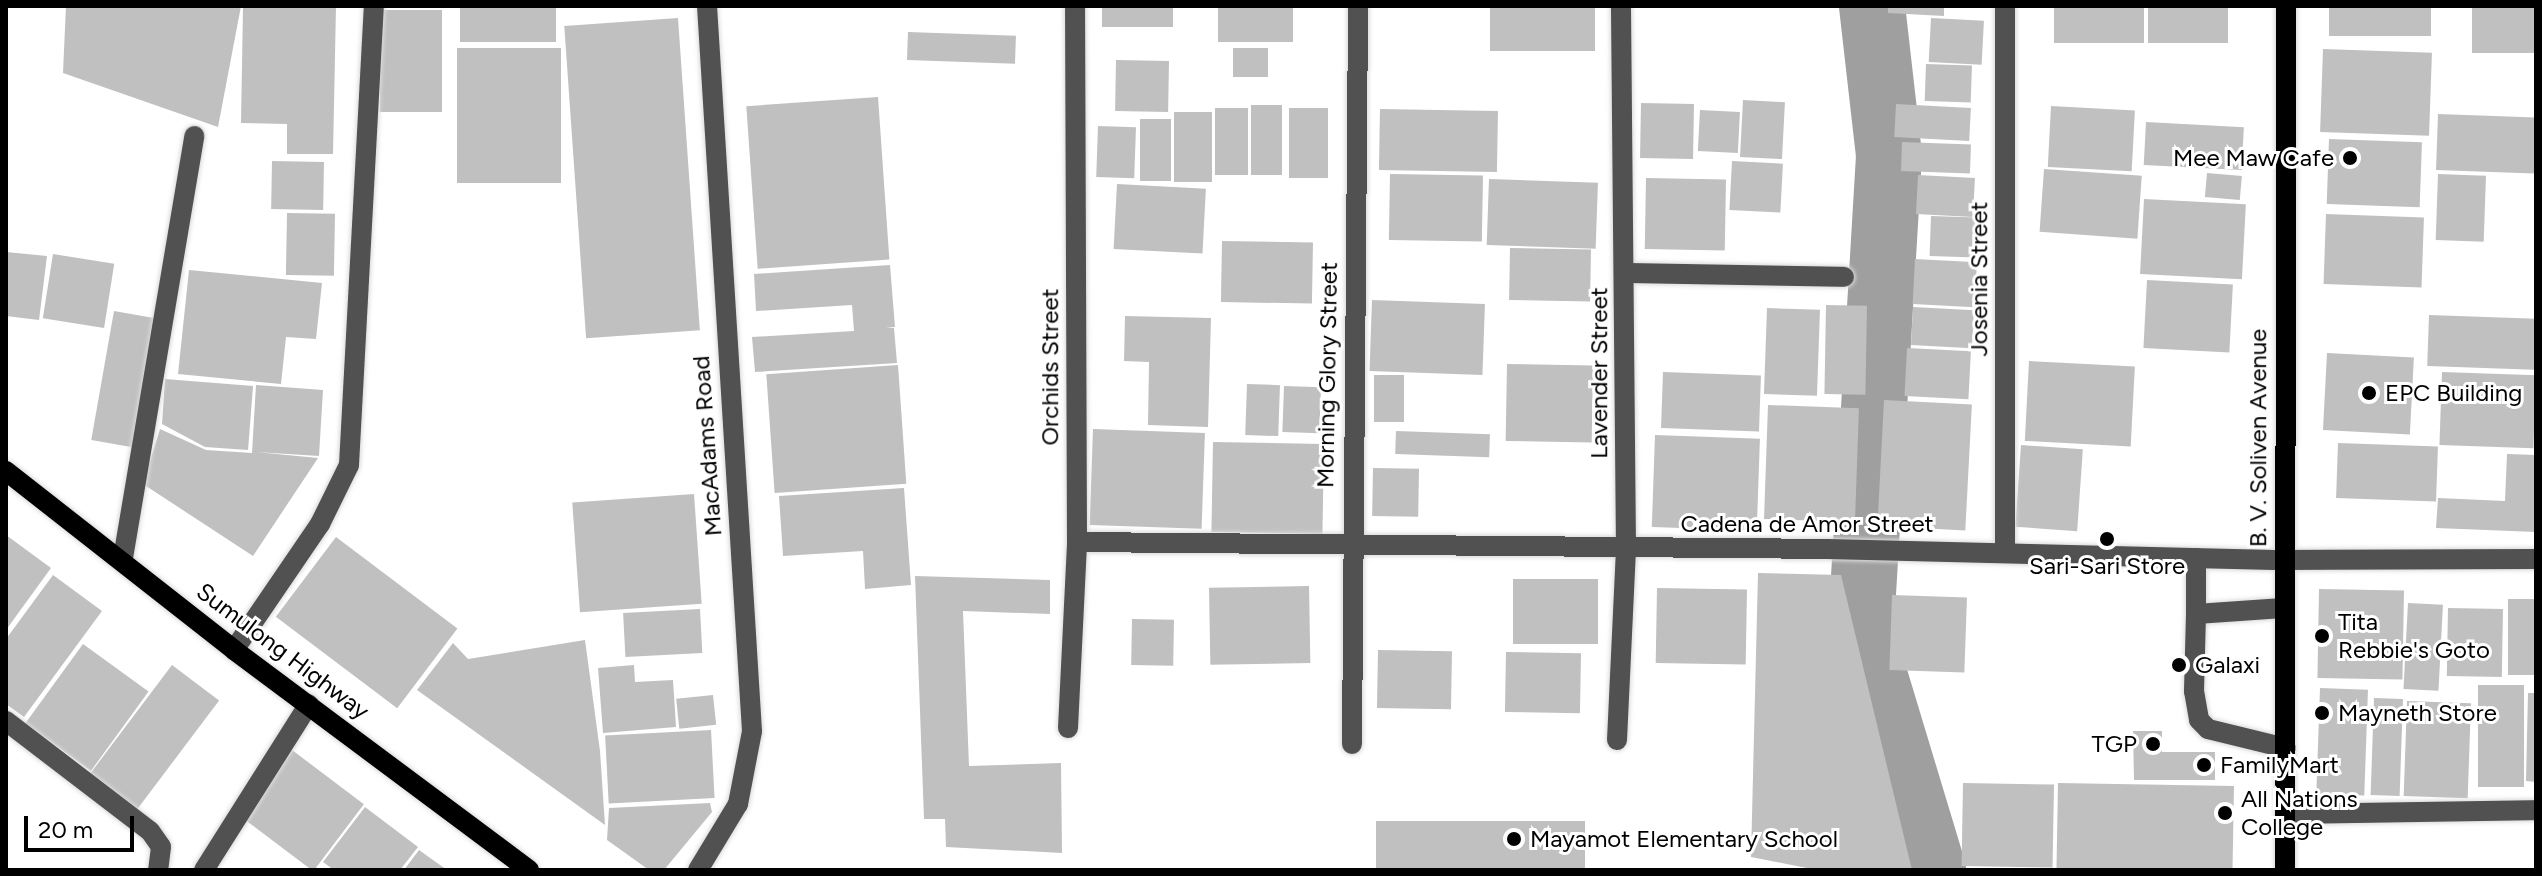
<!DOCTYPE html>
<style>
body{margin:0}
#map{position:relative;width:2542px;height:876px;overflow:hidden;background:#fff;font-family:Figtree,sans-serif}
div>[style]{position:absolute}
.river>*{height:66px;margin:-33px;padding:0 33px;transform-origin:33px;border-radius:33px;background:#9f9f9f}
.building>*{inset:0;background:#c0c0c0;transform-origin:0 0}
.roads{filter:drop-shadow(0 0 2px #dbdbdb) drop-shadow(0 0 2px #dbdbdb)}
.minor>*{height:20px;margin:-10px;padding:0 10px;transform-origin:10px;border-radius:10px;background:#515151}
.major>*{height:20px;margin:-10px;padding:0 10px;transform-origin:10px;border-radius:10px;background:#000}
.dots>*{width:22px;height:22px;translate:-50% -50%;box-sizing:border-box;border:4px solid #fff;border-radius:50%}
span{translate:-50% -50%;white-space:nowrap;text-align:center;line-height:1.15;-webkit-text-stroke:6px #fff;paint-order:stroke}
.poi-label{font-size:24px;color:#000}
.right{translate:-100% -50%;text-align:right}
.left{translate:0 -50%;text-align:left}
.street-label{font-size:24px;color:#000}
.frame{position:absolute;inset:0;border:8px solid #000;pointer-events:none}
.scale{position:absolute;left:24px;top:816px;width:110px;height:36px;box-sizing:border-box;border:4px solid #000;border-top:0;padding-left:10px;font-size:24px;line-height:28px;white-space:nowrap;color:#000;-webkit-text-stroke:6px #fff;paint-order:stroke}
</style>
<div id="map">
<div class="river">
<div style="left:1872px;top:6px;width:151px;rotate:83.5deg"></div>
<div style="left:1889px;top:156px;width:476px;rotate:93.4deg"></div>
<div style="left:1861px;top:631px;width:250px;rotate:73.2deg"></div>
</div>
<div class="building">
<div style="clip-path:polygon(66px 6px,241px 6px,218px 127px,63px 73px)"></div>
<div style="clip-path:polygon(243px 6px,336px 6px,333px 154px,287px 154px,287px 124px,241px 123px)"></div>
<div style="left:460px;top:6px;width:96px;height:36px"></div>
<div style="left:1102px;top:6px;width:71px;height:21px"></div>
<div style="left:1218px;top:6px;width:75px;height:36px"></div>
<div style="left:1490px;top:6px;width:105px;height:45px"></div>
<div style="clip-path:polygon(1888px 6px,1944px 6px,1944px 16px,1888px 13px)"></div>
<div style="left:2054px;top:6px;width:90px;height:37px"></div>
<div style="left:2148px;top:6px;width:80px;height:37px"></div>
<div style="left:2329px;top:6px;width:102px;height:30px"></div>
<div style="left:2472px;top:6px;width:64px;height:47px"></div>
<div style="left:380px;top:10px;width:62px;height:102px"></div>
<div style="left:678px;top:18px;width:313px;height:114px;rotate:86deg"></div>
<div style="left:1931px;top:18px;width:53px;height:44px;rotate:3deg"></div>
<div style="left:908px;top:32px;width:108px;height:28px;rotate:2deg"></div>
<div style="left:457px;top:48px;width:104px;height:135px"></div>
<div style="left:1233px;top:48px;width:35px;height:29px"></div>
<div style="left:2323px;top:49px;width:109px;height:83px;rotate:2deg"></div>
<div style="left:1116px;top:60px;width:53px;height:51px;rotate:1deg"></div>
<div style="left:1926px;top:64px;width:46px;height:37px;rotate:2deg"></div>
<div style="left:878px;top:97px;width:163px;height:132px;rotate:86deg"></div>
<div style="left:1743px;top:100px;width:42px;height:57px;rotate:3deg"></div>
<div style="left:1641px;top:103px;width:53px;height:55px;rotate:1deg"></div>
<div style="left:1896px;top:104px;width:75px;height:33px;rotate:3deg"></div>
<div style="left:1251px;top:105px;width:31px;height:70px"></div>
<div style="left:2051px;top:106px;width:84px;height:61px;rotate:3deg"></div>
<div style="left:1215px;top:108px;width:33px;height:67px"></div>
<div style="left:1289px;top:108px;width:39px;height:70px"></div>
<div style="left:1380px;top:109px;width:118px;height:61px;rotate:1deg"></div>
<div style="left:1700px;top:110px;width:40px;height:41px;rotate:3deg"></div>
<div style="left:1174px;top:112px;width:38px;height:70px"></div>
<div style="left:2438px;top:114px;width:98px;height:56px;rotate:2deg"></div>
<div style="left:1140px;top:119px;width:31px;height:62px"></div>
<div style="left:2146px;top:122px;width:98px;height:43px;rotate:3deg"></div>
<div style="left:1098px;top:126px;width:38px;height:51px;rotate:2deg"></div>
<div style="left:2329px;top:139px;width:93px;height:65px;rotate:2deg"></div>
<div style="left:1902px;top:142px;width:69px;height:29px;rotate:2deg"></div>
<div style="left:272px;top:161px;width:52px;height:48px;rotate:1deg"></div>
<div style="left:1732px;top:161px;width:51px;height:49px;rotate:3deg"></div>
<div style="left:2044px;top:169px;width:98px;height:63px;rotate:4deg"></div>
<div style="left:2207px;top:173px;width:35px;height:24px;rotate:5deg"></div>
<div style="left:1390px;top:174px;width:93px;height:66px;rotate:1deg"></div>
<div style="left:2438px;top:174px;width:48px;height:66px;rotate:2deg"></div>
<div style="left:1918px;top:175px;width:57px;height:39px;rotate:3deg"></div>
<div style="left:1646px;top:178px;width:80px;height:71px;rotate:1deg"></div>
<div style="left:1489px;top:179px;width:109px;height:66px;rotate:2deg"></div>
<div style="left:1117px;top:184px;width:89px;height:65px;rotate:3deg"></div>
<div style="left:2144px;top:199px;width:102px;height:75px;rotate:3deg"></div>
<div style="left:287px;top:213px;width:48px;height:62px;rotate:1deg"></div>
<div style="left:2326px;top:214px;width:98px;height:70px;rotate:2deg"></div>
<div style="left:1931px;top:216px;width:46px;height:40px;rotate:2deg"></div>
<div style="left:1222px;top:241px;width:91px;height:61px;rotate:1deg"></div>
<div style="left:1510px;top:248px;width:81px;height:52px;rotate:1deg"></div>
<div style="clip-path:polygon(6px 252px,47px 256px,39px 320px,6px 316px)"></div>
<div style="left:53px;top:254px;width:62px;height:65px;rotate:9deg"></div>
<div style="left:1915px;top:259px;width:62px;height:45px;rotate:3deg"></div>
<div style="clip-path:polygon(890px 265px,895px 327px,886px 327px,894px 328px,897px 363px,755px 372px,752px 337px,854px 331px,852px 305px,756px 311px,754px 274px)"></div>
<div style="clip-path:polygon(189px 270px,322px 283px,316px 339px,286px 337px,281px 384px,178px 374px)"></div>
<div style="left:2147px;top:280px;width:86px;height:68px;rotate:3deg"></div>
<div style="left:1372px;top:300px;width:113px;height:71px;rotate:2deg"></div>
<div style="left:1826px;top:305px;width:41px;height:89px;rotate:1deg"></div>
<div style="left:1913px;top:307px;width:61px;height:38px;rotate:3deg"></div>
<div style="left:1767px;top:308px;width:53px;height:86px;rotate:2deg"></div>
<div style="left:114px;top:311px;width:42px;height:131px;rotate:10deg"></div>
<div style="left:2429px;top:315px;width:107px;height:51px;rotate:2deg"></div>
<div style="clip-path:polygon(1125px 316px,1211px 318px,1208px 427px,1148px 425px,1149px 362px,1124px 361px)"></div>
<div style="left:1907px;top:348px;width:64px;height:48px;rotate:3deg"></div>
<div style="left:2327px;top:353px;width:87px;height:77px;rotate:3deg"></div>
<div style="left:2029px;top:361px;width:106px;height:80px;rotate:3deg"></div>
<div style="left:1507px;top:364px;width:86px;height:77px;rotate:1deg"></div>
<div style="left:898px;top:365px;width:119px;height:132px;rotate:86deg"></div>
<div style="left:1663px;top:372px;width:98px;height:56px;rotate:2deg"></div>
<div style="left:2442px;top:372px;width:94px;height:73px;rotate:2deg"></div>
<div style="left:1374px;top:375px;width:30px;height:47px"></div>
<div style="clip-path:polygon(165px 379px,253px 386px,248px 450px,205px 447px,162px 424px)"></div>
<div style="left:1247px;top:384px;width:33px;height:51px;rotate:2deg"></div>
<div style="clip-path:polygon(256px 385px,323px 390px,319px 456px,256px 452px,318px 458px,253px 556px,143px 484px,160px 429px,206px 450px,252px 453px)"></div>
<div style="left:1284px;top:386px;width:37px;height:46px;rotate:2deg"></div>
<div style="left:1884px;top:400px;width:88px;height:126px;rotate:3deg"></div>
<div style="left:1768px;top:405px;width:91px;height:114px;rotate:2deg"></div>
<div style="left:1093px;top:429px;width:112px;height:96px;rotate:2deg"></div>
<div style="left:1396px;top:431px;width:94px;height:23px;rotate:2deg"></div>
<div style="left:1655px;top:435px;width:105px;height:92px;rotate:2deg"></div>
<div style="left:1213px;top:442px;width:111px;height:90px;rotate:1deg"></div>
<div style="left:2338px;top:443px;width:100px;height:55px;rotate:2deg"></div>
<div style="left:2021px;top:445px;width:62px;height:82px;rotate:4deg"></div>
<div style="clip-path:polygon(2507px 454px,2536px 455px,2536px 532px,2436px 528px,2438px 498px,2505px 501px)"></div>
<div style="left:1373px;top:468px;width:46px;height:48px;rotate:1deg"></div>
<div style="clip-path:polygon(904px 488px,911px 585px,865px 589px,863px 551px,783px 556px,779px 496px)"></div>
<div style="left:694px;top:494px;width:110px;height:122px;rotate:86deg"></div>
<div style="clip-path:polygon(6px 535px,51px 568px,6px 630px)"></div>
<div style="left:336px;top:537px;width:152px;height:100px;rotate:37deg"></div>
<div style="clip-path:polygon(1758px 573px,1841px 575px,1912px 870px,1817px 870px,1751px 857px)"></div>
<div style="clip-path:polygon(53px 575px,102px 611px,24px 717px,6px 704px,6px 639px)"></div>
<div style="clip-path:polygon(915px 576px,1050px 580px,1050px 614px,963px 611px,969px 766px,1061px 763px,1062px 853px,946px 847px,945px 819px,924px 819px)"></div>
<div style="left:1513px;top:579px;width:85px;height:65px"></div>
<div style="left:1309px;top:586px;width:77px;height:100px;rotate:89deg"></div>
<div style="left:1657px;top:588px;width:90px;height:75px;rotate:1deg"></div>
<div style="left:2319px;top:589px;width:85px;height:89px;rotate:1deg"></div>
<div style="left:1892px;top:595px;width:75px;height:75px;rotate:2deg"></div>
<div style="left:2508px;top:599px;width:28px;height:76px"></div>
<div style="left:2408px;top:603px;width:35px;height:86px;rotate:3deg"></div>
<div style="left:2448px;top:608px;width:55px;height:68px;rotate:1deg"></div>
<div style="left:700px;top:609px;width:44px;height:77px;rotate:87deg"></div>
<div style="left:1132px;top:619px;width:42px;height:46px;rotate:1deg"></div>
<div style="clip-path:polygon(585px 640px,600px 751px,605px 825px,417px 690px,453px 643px,468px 659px)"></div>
<div style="left:83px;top:644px;width:81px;height:98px;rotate:36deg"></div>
<div style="left:1378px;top:650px;width:74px;height:58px;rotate:1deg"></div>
<div style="left:1506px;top:652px;width:75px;height:60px;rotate:1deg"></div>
<div style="left:172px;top:665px;width:59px;height:137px;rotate:37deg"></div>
<div style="clip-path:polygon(634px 665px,635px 682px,673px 680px,676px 727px,603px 733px,598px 668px)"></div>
<div style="left:2478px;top:685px;width:46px;height:102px"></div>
<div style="left:2320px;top:688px;width:48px;height:106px;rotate:2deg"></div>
<div style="clip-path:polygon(2528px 693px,2536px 693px,2536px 782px,2526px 781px)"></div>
<div style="left:713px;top:695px;width:30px;height:37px;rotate:84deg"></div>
<div style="left:2374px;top:698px;width:29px;height:97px;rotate:2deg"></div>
<div style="left:2407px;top:701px;width:64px;height:95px;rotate:2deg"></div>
<div style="left:711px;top:730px;width:68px;height:106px;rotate:87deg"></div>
<div style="clip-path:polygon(2133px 731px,2162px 731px,2162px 752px,2215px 752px,2215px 780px,2134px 780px)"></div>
<div style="left:292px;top:750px;width:90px;height:84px;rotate:37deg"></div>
<div style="left:1963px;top:783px;width:91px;height:83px;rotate:1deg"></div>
<div style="left:2058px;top:783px;width:176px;height:87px;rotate:1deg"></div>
<div style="clip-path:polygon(710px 803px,712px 812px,664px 870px,649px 870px,607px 840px,609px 808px)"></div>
<div style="clip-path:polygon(365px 807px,418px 847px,400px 870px,334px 870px,323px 862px)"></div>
<div style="left:1376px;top:821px;width:209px;height:49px"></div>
<div style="clip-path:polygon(419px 850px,447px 870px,404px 870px)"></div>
</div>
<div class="roads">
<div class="minor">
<div style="left:2005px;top:6px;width:546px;rotate:90deg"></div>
<div style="left:1624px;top:273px;width:220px;rotate:1deg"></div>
<div style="left:1077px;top:542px;width:750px;rotate:0.53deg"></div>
<div style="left:1827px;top:549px;width:457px;rotate:1.4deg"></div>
<div style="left:2284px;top:560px;width:252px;rotate:-0.2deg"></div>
<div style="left:123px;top:558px;width:428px;rotate:-80.4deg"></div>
<div style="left:2283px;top:608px;width:87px;rotate:176.1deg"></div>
<div style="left:2196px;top:614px;width:77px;rotate:91.5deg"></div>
<div style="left:2194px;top:691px;width:29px;rotate:80deg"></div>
<div style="left:2199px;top:720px;width:13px;rotate:45deg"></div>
<div style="left:2208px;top:729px;width:80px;rotate:13.7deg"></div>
<div style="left:2196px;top:614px;width:56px;rotate:-90deg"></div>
<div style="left:234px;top:650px;width:153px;rotate:-55.7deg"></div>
<div style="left:320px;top:524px;width:66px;rotate:-63.8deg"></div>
<div style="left:349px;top:465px;width:460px;rotate:-86.9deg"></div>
<div style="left:6px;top:721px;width:181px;rotate:37.4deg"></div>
<div style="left:150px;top:831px;width:19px;rotate:55deg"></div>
<div style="left:161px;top:847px;width:23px;rotate:97deg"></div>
<div style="left:1068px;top:728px;width:186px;rotate:-87.2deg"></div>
<div style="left:1077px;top:542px;width:536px;rotate:-90.21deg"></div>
<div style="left:1617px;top:740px;width:191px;rotate:-87.3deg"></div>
<div style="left:1626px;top:549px;width:543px;rotate:-90.53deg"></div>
<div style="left:1352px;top:744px;width:738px;rotate:-89.53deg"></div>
<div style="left:2286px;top:814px;width:250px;rotate:-0.9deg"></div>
<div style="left:204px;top:870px;width:196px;rotate:-57.7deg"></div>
<div style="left:698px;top:870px;width:77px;rotate:-58.8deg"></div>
<div style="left:738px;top:804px;width:74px;rotate:-79.1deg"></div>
<div style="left:752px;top:731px;width:726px;rotate:-93.55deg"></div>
</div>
<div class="major">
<div style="left:6px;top:471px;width:290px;rotate:38.1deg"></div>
<div style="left:234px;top:650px;width:368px;rotate:36.7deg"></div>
<div style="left:2285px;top:870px;width:864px;rotate:-89.93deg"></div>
</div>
</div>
<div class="dots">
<div style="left:2350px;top:158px;background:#000"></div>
<div style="left:2369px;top:393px;background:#000"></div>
<div style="left:2107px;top:539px;background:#000"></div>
<div style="left:2322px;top:636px;background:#000"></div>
<div style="left:2179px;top:665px;background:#000"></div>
<div style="left:2322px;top:713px;background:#000"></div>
<div style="left:2153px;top:744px;background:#000"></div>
<div style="left:2204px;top:765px;background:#000"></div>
<div style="left:2225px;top:813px;background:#000"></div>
<div style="left:1514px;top:839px;background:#000"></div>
</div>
<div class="poi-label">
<span class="right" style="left:2334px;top:158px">Mee Maw Cafe</span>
<span class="left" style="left:2385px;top:393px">EPC Building</span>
<span style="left:2107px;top:566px">Sari-Sari Store</span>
<span class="left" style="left:2338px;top:636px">Tita<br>Rebbie's Goto</span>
<span class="left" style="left:2195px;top:665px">Galaxi</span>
<span class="left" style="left:2338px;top:713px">Mayneth Store</span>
<span class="right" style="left:2137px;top:744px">TGP</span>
<span class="left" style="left:2220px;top:765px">FamilyMart</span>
<span class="left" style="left:2241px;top:813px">All Nations<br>College</span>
<span class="left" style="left:1530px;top:839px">Mayamot Elementary School</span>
</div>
<div class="street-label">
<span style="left:1979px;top:279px;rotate:-90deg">Josenia Street</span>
<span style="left:1050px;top:367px;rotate:-90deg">Orchids Street</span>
<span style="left:1599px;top:373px;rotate:-90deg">Lavender Street</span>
<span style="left:1327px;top:375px;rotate:-89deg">Morning Glory Street</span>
<span style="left:2258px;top:438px;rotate:-90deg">B. V. Soliven Avenue</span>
<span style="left:707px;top:446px;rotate:-94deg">MacAdams Road</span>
<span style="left:1807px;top:524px">Cadena de Amor Street</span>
<span style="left:283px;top:651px;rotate:37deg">Sumulong Highway</span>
</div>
<div class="frame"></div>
<div class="scale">20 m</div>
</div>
